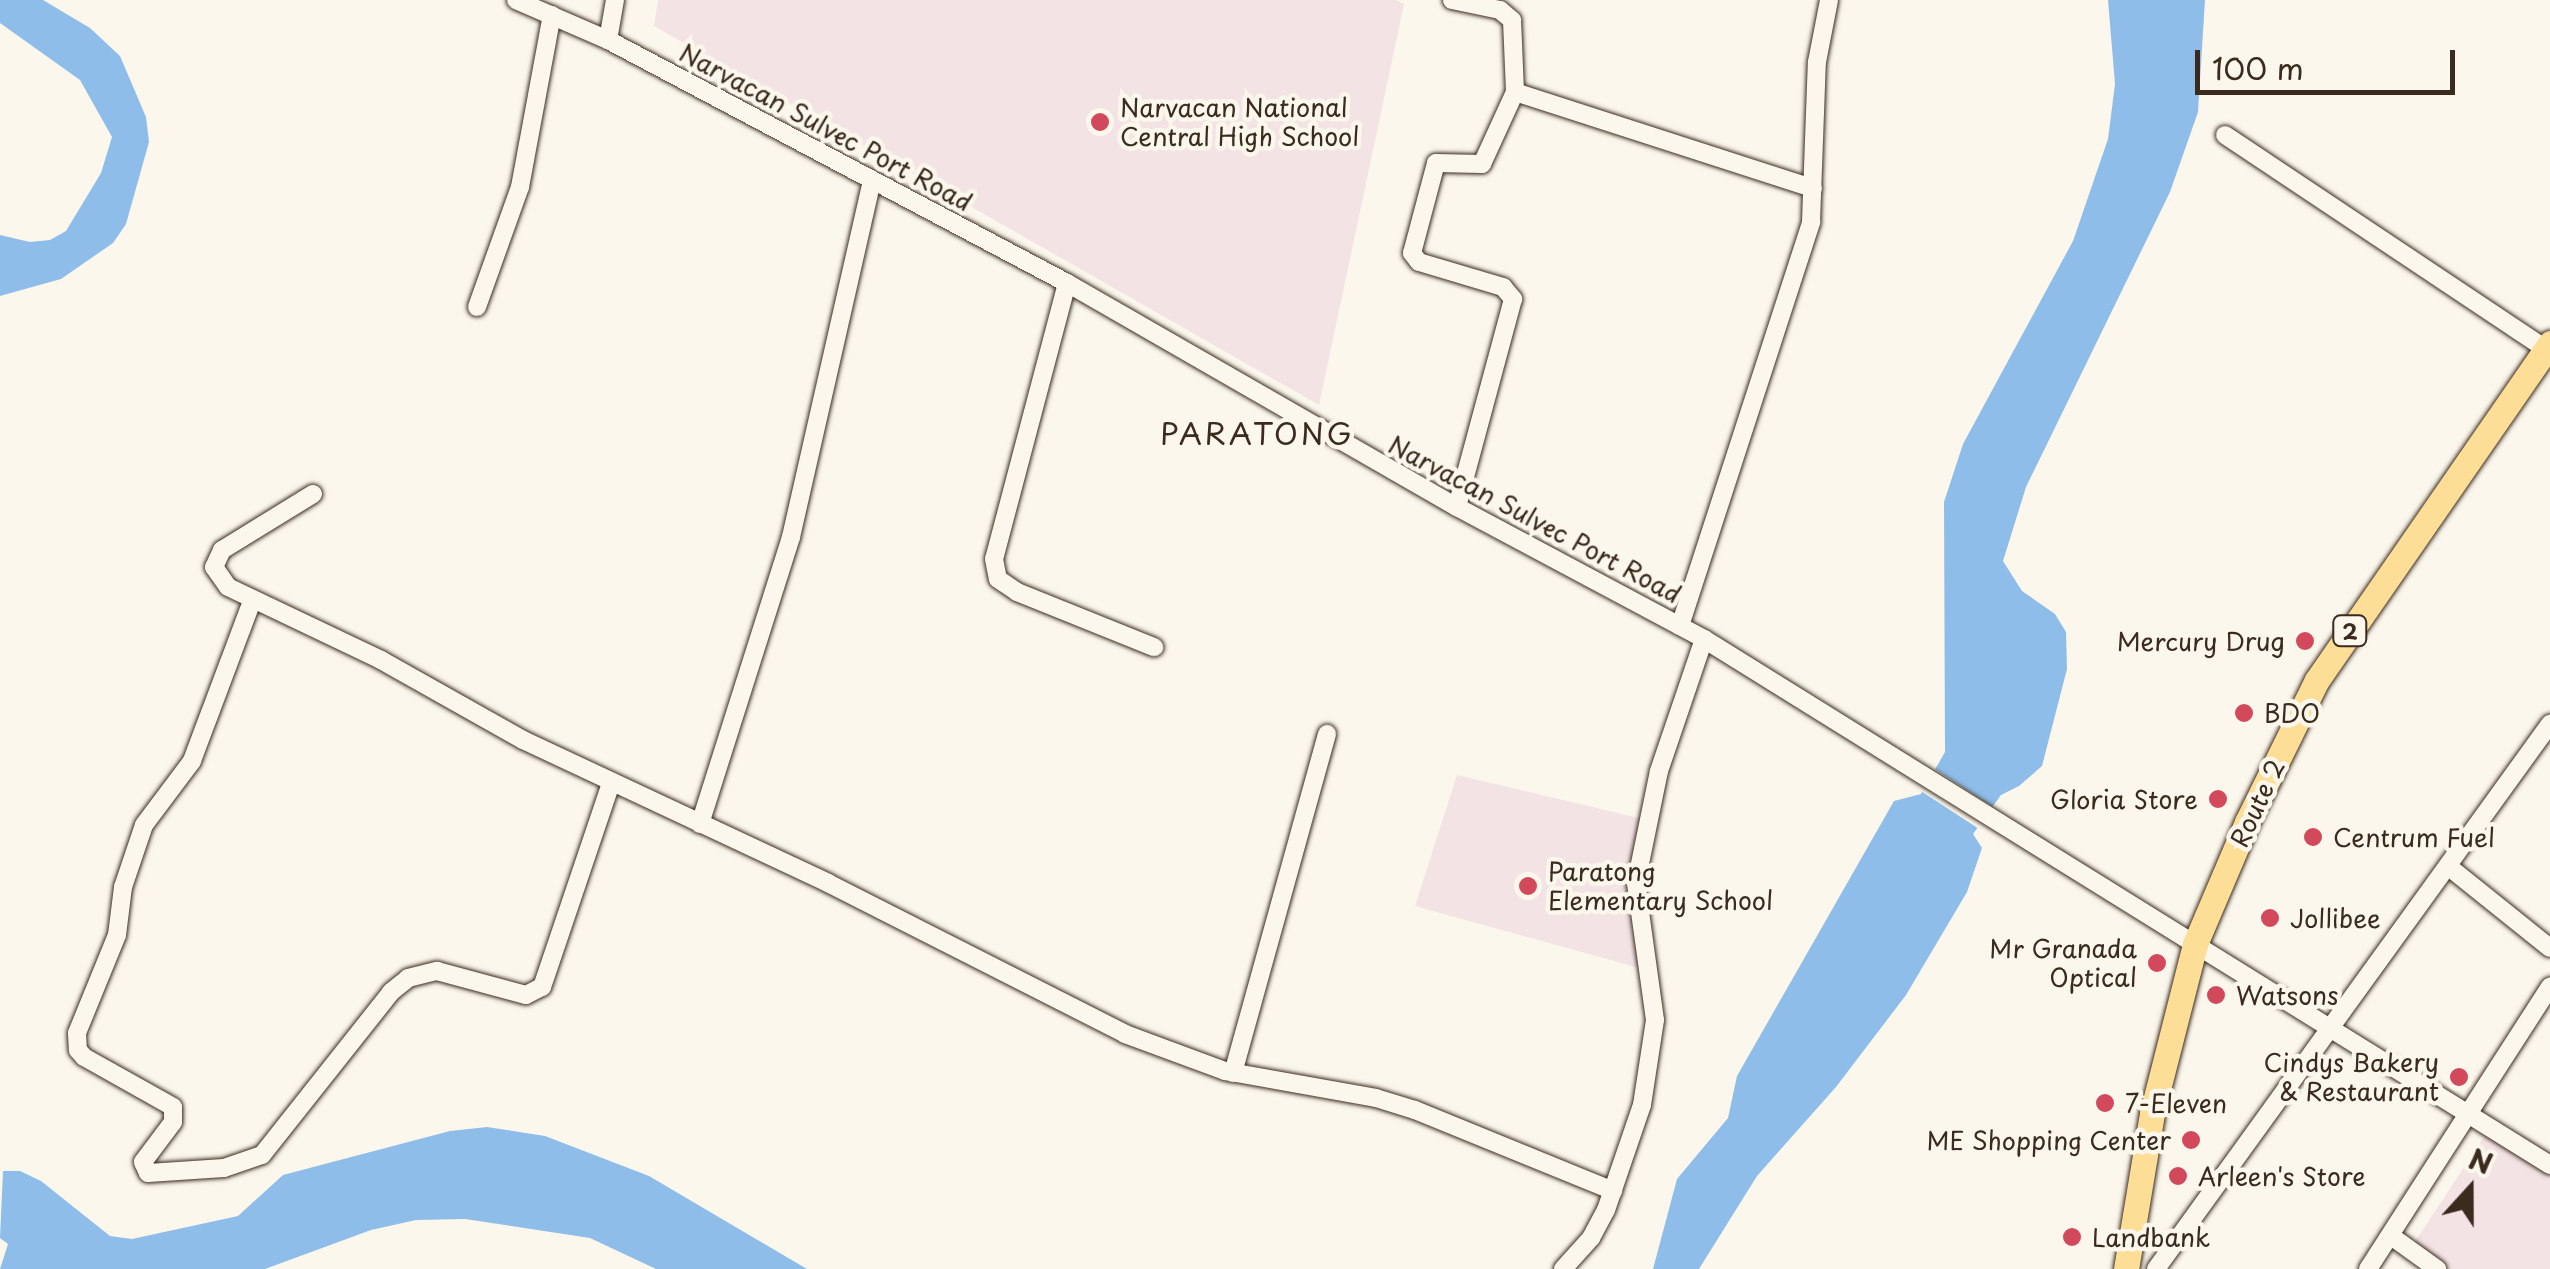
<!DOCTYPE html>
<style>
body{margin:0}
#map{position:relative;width:2550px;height:1269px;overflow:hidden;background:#fbf7ec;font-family:"Playpen Sans",sans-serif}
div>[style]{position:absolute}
.built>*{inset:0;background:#f4e3e5}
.water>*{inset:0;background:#8fbde9}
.pier>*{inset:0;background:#fbf7ec;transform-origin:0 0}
.roads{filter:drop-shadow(0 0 2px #3b2a1e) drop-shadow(0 0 2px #3b2a1e)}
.minor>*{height:18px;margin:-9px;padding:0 9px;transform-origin:9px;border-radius:9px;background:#fbf7ec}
.highway>*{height:25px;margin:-12.5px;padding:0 12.5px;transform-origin:12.5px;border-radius:12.5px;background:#fdde96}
.dots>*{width:28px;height:28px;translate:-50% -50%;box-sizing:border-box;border:5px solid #fbf7ec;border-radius:50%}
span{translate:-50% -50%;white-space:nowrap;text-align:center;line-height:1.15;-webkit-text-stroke:9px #fbf7ec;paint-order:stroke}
.shield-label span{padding:2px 8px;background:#fbf7ec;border:2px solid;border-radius:8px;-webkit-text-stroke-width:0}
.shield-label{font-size:22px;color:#3b2a1e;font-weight:700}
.poi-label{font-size:25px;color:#3b2a1e}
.left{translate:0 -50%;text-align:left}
.right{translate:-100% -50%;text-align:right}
.street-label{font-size:25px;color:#3b2a1e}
.quarter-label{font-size:30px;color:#3b2a1e;letter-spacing:2.5px}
.north{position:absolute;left:2420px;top:1139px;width:100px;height:100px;-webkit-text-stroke:8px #fbf7ec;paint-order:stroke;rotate:21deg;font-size:28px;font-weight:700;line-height:40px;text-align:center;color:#3b2a1e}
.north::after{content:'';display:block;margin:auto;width:35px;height:45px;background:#3b2a1e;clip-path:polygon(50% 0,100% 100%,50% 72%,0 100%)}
.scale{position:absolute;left:2195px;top:50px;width:260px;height:45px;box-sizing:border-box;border:5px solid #3b2a1e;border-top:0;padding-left:12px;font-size:30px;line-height:35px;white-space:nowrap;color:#3b2a1e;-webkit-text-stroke:8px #fbf7ec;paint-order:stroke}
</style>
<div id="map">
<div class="built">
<div style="clip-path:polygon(658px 0,1396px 0,1404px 4px,1319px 405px,654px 26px)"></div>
<div style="clip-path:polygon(1457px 775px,1643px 819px,1635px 865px,1632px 934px,1643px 969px,1415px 906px)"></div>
<div style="clip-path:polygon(2488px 1131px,2550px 1175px,2550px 1269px,2445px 1269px,2412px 1246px)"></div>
</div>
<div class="water">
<div style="clip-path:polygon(0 0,43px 0,90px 28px,120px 56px,146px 117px,149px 142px,126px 224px,113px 243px,61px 279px,0 296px,0 235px,30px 242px,50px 240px,66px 231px,101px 173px,112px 137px,80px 80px,0 23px)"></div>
<div style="clip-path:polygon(2108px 0,2205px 0,2198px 112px,2170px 192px,2026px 487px,2003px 561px,2022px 591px,2055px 614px,2066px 632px,2067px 669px,2042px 766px,2019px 786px,2001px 795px,1973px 834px,1982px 848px,1967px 892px,1906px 995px,1836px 1087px,1757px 1176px,1699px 1269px,1653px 1269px,1677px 1179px,1728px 1118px,1737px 1076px,1894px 801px,1921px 794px,1945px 752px,1944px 502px,1963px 444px,2073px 241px,2108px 139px,2115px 84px)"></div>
<div style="clip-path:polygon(487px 1127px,545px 1136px,649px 1176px,807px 1269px,656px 1269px,590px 1238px,465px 1219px,416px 1220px,371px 1230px,265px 1269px,0 1269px,8px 1244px,0 1238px,3px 1171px,20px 1171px,41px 1181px,110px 1236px,132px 1239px,238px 1216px,283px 1175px,450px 1131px)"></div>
</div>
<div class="pier">
<div style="left:1933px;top:768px;width:76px;height:26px;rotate:33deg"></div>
</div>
<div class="roads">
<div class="minor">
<div style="left:516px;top:0;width:100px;rotate:23.5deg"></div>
<div style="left:608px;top:40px;width:519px;rotate:27.9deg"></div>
<div style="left:1067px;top:283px;width:450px;rotate:29.9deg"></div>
<div style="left:1457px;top:507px;width:280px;rotate:28.1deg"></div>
<div style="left:1704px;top:639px;width:996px;rotate:31.87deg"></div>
<div style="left:1452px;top:0;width:49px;rotate:11.8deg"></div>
<div style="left:1500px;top:10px;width:16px;rotate:40deg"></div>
<div style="left:1512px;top:20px;width:72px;rotate:87.6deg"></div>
<div style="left:1515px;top:92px;width:79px;rotate:114.6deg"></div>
<div style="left:1482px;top:164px;width:46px;rotate:-178.8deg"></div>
<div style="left:1436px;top:163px;width:93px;rotate:104.9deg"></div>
<div style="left:1412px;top:253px;width:11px;rotate:52deg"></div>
<div style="left:1419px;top:262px;width:88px;rotate:16.6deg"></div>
<div style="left:1503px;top:287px;width:16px;rotate:50deg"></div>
<div style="left:1513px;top:299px;width:215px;rotate:105.1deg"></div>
<div style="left:608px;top:40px;width:41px;rotate:-80.1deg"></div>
<div style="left:1515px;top:92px;width:313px;rotate:17.9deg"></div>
<div style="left:2225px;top:135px;width:386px;rotate:33.7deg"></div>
<div style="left:1067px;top:283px;width:285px;rotate:104.8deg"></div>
<div style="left:994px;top:559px;width:20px;rotate:79deg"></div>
<div style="left:998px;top:579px;width:23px;rotate:34deg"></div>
<div style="left:1017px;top:592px;width:148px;rotate:21.9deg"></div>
<div style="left:477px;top:307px;width:127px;rotate:-70.3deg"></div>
<div style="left:520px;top:187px;width:175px;rotate:-79.5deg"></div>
<div style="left:313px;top:494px;width:107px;rotate:148.4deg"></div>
<div style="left:222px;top:550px;width:19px;rotate:115deg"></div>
<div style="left:214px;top:567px;width:24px;rotate:55deg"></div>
<div style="left:228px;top:587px;width:170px;rotate:25.5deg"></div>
<div style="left:381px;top:660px;width:163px;rotate:29.4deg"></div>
<div style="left:523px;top:740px;width:337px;rotate:25.1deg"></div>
<div style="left:828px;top:883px;width:333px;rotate:26.9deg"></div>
<div style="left:1125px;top:1034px;width:107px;rotate:20.3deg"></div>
<div style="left:1225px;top:1071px;width:153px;rotate:10.1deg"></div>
<div style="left:1376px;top:1098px;width:41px;rotate:17.1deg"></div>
<div style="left:1415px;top:1110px;width:214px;rotate:22.2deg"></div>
<div style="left:252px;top:601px;width:171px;rotate:110.6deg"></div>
<div style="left:192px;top:761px;width:80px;rotate:126.9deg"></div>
<div style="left:144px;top:825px;width:65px;rotate:108.7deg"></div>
<div style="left:123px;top:887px;width:48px;rotate:97.1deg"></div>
<div style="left:117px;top:935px;width:106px;rotate:112.2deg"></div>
<div style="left:77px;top:1033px;width:17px;rotate:87deg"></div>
<div style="left:78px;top:1050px;width:9px;rotate:49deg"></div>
<div style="left:84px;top:1057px;width:102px;rotate:29.3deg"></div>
<div style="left:173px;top:1107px;width:15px;rotate:90deg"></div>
<div style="left:173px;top:1122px;width:50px;rotate:126.9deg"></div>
<div style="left:143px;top:1162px;width:12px;rotate:66deg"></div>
<div style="left:148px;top:1173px;width:76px;rotate:-3.8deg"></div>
<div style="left:224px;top:1168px;width:40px;rotate:-18.9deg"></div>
<div style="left:262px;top:1155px;width:208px;rotate:-51.6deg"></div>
<div style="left:391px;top:992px;width:22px;rotate:-39deg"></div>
<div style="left:408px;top:978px;width:30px;rotate:-14deg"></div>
<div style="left:437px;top:971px;width:92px;rotate:15.1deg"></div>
<div style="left:526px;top:995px;width:18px;rotate:-27deg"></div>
<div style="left:542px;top:987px;width:215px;rotate:-71.3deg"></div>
<div style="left:1680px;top:626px;width:425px;rotate:-72deg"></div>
<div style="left:1811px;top:222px;width:160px;rotate:-87.9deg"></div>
<div style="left:1817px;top:62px;width:63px;rotate:-79deg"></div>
<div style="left:700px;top:824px;width:301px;rotate:-72.4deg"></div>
<div style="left:791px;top:537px;width:366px;rotate:-77.2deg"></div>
<div style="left:2449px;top:867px;width:129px;rotate:38.7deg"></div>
<div style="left:1233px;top:1073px;width:352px;rotate:-74.5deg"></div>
<div style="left:2391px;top:1236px;width:57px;rotate:35.7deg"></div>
<div style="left:1563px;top:1269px;width:42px;rotate:-47.9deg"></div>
<div style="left:1591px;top:1238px;width:32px;rotate:-62deg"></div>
<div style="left:1606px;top:1210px;width:111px;rotate:-71.1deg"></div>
<div style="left:1642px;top:1105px;width:86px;rotate:-81.3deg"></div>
<div style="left:1655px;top:1020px;width:138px;rotate:-97.9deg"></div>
<div style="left:1636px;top:883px;width:114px;rotate:-78.4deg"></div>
<div style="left:1659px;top:771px;width:139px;rotate:-71.2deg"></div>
<div style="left:2156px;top:1269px;width:673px;rotate:-54.14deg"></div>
<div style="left:2368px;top:1269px;width:336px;rotate:-57.2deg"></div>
</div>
<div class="highway">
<div style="left:2126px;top:1269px;width:158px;rotate:-80.5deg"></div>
<div style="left:2152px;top:1113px;width:174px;rotate:-75.7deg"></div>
<div style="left:2195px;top:944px;width:133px;rotate:-66.9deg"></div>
<div style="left:2247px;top:822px;width:158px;rotate:-63.8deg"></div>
<div style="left:2317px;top:680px;width:410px;rotate:-55.3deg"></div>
</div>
</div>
<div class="dots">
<div style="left:1100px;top:122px;background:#d1495b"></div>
<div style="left:2305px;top:641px;background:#d1495b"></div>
<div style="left:2244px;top:713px;background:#d1495b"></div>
<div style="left:2218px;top:799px;background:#d1495b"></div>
<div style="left:2313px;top:837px;background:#d1495b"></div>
<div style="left:1528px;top:886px;background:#d1495b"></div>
<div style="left:2270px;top:918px;background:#d1495b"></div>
<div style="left:2157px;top:963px;background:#d1495b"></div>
<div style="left:2216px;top:995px;background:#d1495b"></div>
<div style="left:2459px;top:1077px;background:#d1495b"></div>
<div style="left:2105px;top:1103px;background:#d1495b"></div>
<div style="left:2191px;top:1140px;background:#d1495b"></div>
<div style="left:2178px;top:1176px;background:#d1495b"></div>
<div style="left:2072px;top:1237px;background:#d1495b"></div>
</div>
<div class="shield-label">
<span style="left:2350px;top:631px">2</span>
</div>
<div class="poi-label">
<span class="left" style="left:1120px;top:122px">Narvacan National<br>Central High School</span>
<span class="right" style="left:2285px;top:641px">Mercury Drug</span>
<span class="left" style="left:2264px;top:713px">BDO</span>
<span class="right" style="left:2198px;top:799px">Gloria Store</span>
<span class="left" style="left:2333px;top:837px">Centrum Fuel</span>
<span class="left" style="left:1548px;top:886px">Paratong<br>Elementary School</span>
<span class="left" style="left:2290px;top:918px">Jollibee</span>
<span class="right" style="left:2137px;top:963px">Mr Granada<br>Optical</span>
<span class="left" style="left:2236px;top:995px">Watsons</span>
<span class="right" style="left:2439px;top:1077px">Cindys Bakery<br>&amp; Restaurant</span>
<span class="left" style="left:2125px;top:1103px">7-Eleven</span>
<span class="right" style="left:2171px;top:1140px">ME Shopping Center</span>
<span class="left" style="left:2198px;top:1176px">Arleen's Store</span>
<span class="left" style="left:2092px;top:1237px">Landbank</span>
</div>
<div class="street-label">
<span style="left:826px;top:127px;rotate:28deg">Narvacan Sulvec Port Road</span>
<span style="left:1535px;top:519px;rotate:28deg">Narvacan Sulvec Port Road</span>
<span style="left:2257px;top:803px;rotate:-65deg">Route 2</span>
</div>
<div class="quarter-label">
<span style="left:1257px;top:433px">PARATONG</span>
</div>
<div class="north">N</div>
<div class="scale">100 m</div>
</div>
